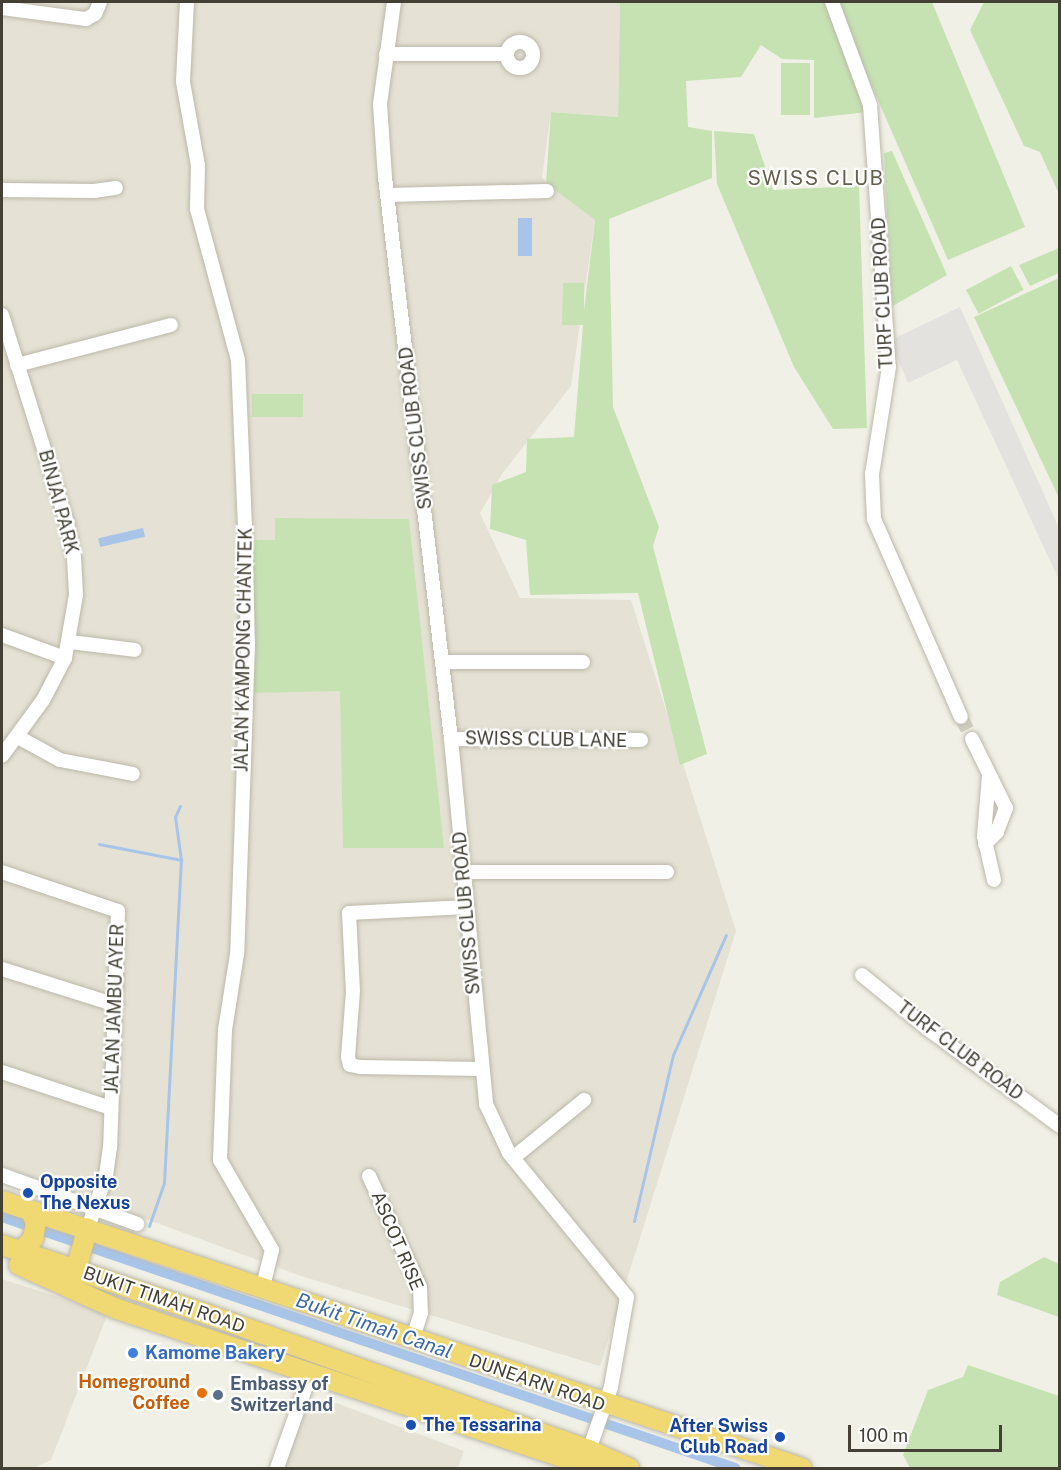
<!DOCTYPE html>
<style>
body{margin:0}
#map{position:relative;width:1061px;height:1470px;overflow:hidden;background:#f1f0e6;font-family:"Public Sans",sans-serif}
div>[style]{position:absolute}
.residential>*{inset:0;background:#e5e2d5}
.green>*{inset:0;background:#c6e2b3;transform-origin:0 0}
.parking>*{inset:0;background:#e3e2de}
.water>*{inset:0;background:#a8c5e9;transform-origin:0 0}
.stream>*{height:3px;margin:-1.5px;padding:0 1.5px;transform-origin:1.5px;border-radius:1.5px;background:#a8c5e9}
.canal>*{height:10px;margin:-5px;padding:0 5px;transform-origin:5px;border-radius:5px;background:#a8c5e9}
.minor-tunnel>*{height:14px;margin-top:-7px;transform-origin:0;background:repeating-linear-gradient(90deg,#cecdc3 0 14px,transparent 0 21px)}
.roads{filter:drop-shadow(0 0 2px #bcb8aa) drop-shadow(0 0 2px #bcb8aa)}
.minor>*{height:14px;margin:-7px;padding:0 7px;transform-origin:7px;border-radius:7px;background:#fff}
.minor>.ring{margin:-7px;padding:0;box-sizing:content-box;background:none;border:14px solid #fff;border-radius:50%}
.highway>*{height:20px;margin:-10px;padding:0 10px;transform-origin:10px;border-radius:10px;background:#f0d873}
.dots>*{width:16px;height:16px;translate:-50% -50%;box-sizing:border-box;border:3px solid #fff;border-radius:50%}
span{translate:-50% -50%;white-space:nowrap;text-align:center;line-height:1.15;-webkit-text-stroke:4.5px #fff;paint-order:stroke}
.street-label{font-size:18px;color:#444036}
.transit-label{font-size:18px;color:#164399;font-weight:700}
.left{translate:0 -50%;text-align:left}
.right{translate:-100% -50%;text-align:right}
.shop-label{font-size:18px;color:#366cbe;font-weight:700}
.food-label{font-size:18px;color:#c56008;font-weight:700}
.service-label{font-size:18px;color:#4e5e75;font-weight:700}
.neighbourhood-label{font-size:20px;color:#655f4e;letter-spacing:1.5px}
.water-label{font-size:20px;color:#3a69a5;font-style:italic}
.frame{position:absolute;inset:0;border:3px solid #444036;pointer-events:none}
.scale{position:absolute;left:848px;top:1425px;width:154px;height:27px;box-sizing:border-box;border:3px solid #444036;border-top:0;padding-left:8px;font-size:18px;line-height:21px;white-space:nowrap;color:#444036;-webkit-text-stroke:4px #fff;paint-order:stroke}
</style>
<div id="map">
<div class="residential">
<div style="clip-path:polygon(2px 2px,620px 2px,618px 117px,551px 112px,542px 178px,595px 220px,571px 386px,502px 474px,480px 513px,520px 598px,631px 600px,736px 931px,600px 1366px,301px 1276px,2px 1166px)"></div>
<div style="clip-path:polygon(2px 1279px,108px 1313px,51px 1460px,34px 1468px,2px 1468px)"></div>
<div style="clip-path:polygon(326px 1399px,464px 1451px,458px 1468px,284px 1468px,305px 1410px)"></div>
</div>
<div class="green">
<div style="clip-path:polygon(620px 2px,831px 2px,867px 112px,814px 118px,814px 60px,782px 59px,761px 45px,741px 77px,686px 81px,688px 127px,712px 131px,712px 178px,609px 219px,613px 407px,659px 527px,653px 546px,707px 754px,680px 765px,638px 593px,530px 595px,526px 540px,490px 529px,492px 485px,526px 472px,527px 439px,574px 437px,583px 325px,562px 325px,563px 283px,584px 283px,584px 311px,595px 220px,546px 183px,551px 112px,618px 117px)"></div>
<div style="clip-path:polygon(835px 2px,932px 2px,1025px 227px,948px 260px)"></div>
<div style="clip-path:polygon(984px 2px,1059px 2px,1059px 194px,1040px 152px,1024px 146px,970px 30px)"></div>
<div style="left:781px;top:63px;width:29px;height:52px"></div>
<div style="clip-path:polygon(714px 131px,754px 134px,773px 190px,859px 186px,867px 428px,833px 429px,794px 367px,717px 184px)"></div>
<div style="clip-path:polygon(892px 151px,947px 275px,891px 307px,884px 153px)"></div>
<div style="clip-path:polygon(1059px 248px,1059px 273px,1030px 286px,1019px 265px)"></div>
<div style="left:1011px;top:266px;width:27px;height:51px;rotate:62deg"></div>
<div style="clip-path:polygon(1059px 278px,1060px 495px,1058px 496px,974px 317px)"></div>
<div style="left:252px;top:394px;width:51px;height:23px"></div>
<div style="clip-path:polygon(275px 518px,409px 519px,444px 848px,343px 848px,340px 691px,252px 693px,254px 540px,275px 540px)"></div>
<div style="clip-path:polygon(1044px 1257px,1059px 1264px,1059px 1317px,997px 1295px,1000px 1282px)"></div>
<div style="clip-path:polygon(968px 1365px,1059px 1396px,1059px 1468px,910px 1468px,903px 1455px,928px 1390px,963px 1377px)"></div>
</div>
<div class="parking">
<div style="clip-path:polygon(960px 307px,1059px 528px,1059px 580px,957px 360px,908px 383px,894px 350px,893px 339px)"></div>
</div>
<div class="water">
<div style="left:518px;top:218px;width:14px;height:38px"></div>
<div style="left:143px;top:528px;width:9px;height:46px;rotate:77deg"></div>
</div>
<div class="stream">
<div style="left:99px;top:844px;width:84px;rotate:11deg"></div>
<div style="left:634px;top:1221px;width:171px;rotate:-76.8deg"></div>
<div style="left:673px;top:1055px;width:131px;rotate:-66.2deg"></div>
<div style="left:149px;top:1226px;width:46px;rotate:-70.8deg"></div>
<div style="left:164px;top:1183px;width:323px;rotate:-87deg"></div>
<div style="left:181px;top:860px;width:43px;rotate:-97.9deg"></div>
<div style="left:175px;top:817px;width:12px;rotate:-66deg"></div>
</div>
<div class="canal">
<div style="left:2px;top:1217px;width:775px;rotate:18.9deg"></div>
</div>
<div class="minor-tunnel">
<div style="left:961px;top:717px;width:25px;rotate:63deg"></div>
</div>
<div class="roads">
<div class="minor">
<div style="left:187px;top:2px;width:80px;rotate:92.9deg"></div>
<div style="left:183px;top:82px;width:84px;rotate:79.8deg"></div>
<div style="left:198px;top:165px;width:44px;rotate:91.3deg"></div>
<div style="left:197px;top:209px;width:156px;rotate:74.8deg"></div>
<div style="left:238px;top:360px;width:164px;rotate:87.6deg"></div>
<div style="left:245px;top:524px;width:121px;rotate:88.6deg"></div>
<div style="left:248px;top:645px;width:309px;rotate:92deg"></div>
<div style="left:237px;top:954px;width:77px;rotate:99deg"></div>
<div style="left:225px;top:1030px;width:130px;rotate:92.2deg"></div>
<div style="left:220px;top:1160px;width:104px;rotate:60deg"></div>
<div style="left:272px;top:1250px;width:41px;rotate:104deg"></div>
<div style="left:394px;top:2px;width:103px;rotate:97.8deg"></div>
<div style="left:380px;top:104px;width:73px;rotate:86.1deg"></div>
<div style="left:385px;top:177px;width:566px;rotate:83.3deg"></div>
<div style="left:451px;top:739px;width:367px;rotate:84.5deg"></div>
<div style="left:486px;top:1104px;width:54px;rotate:64.9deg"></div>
<div style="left:509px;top:1153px;width:186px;rotate:50.7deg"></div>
<div style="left:627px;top:1297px;width:91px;rotate:100.1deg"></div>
<div style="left:611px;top:1387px;width:67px;rotate:109.2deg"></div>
<div style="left:832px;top:2px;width:110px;rotate:69.7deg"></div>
<div style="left:870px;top:105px;width:263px;rotate:85.9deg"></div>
<div style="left:889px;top:367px;width:108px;rotate:99deg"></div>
<div style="left:872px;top:474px;width:45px;rotate:87.5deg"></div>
<div style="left:874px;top:519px;width:216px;rotate:66.3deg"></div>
<div style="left:2px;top:8px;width:85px;rotate:7.5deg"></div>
<div style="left:86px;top:19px;width:10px;rotate:-29deg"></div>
<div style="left:95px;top:14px;width:13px;rotate:-67deg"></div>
<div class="ring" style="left:507px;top:42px;width:12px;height:12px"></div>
<div style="left:386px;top:54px;width:121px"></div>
<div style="left:2px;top:190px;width:92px;rotate:0.6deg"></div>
<div style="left:94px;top:191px;width:22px;rotate:-8deg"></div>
<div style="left:387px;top:195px;width:160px;rotate:-1.4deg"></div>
<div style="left:2px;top:315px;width:217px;rotate:72.6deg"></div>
<div style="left:67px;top:522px;width:36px;rotate:79deg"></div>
<div style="left:74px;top:557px;width:38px;rotate:87deg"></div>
<div style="left:76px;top:595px;width:64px;rotate:99.9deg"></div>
<div style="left:65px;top:658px;width:47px;rotate:117.6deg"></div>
<div style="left:43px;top:700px;width:69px;rotate:126.2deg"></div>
<div style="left:17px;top:365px;width:159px;rotate:-14.6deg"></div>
<div style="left:2px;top:635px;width:67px;rotate:20.1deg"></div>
<div style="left:70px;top:642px;width:65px;rotate:7deg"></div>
<div style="left:442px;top:662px;width:141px"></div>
<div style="left:18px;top:737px;width:48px;rotate:28.7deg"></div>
<div style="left:60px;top:760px;width:74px;rotate:10.9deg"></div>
<div style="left:451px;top:739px;width:190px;rotate:0.3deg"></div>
<div style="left:972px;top:739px;width:77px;rotate:63.8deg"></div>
<div style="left:1006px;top:808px;width:26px;rotate:111deg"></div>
<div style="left:997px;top:832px;width:17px;rotate:135deg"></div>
<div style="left:989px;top:776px;width:60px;rotate:94.8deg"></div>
<div style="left:984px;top:836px;width:45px;rotate:77.2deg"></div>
<div style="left:2px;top:872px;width:122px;rotate:18.6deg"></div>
<div style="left:118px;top:911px;width:236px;rotate:91.9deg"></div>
<div style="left:110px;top:1147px;width:28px;rotate:98deg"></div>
<div style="left:106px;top:1175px;width:56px;rotate:108.8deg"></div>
<div style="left:465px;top:872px;width:202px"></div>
<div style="left:467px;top:907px;width:118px;rotate:177.1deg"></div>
<div style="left:349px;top:913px;width:78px;rotate:87.1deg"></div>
<div style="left:353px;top:991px;width:66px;rotate:94.3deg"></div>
<div style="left:348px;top:1057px;width:8px;rotate:76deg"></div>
<div style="left:350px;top:1065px;width:10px;rotate:11deg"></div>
<div style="left:360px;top:1067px;width:121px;rotate:0.9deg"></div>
<div style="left:2px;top:969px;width:120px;rotate:17.5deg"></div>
<div style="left:862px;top:975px;width:85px;rotate:39.3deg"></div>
<div style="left:928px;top:1029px;width:164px;rotate:36.3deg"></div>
<div style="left:2px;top:1072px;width:115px;rotate:18.3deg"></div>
<div style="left:513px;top:1158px;width:92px;rotate:-39.2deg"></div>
<div style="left:2px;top:1175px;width:144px;rotate:19.9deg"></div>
<div style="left:369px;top:1176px;width:122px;rotate:65.3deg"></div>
<div style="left:420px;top:1287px;width:26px;rotate:88deg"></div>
<div style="left:421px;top:1313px;width:28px;rotate:108deg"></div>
<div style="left:277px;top:1468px;width:102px;rotate:-70.5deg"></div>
</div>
<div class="highway">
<div style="left:2px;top:1201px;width:843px;rotate:18.46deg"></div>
<div style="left:2px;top:1245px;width:210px;rotate:18.6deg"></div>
<div style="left:201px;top:1312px;width:412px;rotate:19.6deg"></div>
<div style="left:589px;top:1450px;width:44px;rotate:24.2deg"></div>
<div style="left:20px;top:1252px;width:18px;rotate:-45deg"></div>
<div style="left:33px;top:1239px;width:17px;rotate:-80deg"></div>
<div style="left:36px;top:1222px;width:13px;rotate:-117deg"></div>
<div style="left:19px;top:1265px;width:107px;rotate:24.2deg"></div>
<div style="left:117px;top:1309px;width:504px;rotate:18.4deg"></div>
<div style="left:81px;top:1272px;width:10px;rotate:-107deg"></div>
<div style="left:78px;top:1262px;width:35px;rotate:-74deg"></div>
</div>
</div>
<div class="dots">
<div style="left:28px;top:1193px;background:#1a4fb4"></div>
<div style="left:133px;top:1353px;background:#3f7fe0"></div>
<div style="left:202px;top:1393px;background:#e8710a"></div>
<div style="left:218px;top:1395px;background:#5c6f8a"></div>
<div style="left:411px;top:1425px;background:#1a4fb4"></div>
<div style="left:780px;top:1437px;background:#1a4fb4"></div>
</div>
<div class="street-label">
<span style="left:883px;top:293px;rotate:-93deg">TURF CLUB ROAD</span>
<span style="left:416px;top:428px;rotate:-97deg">SWISS CLUB ROAD</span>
<span style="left:58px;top:502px;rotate:75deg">BINJAI PARK</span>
<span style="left:244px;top:650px;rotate:-89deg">JALAN KAMPONG CHANTEK</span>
<span style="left:546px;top:740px;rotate:1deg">SWISS CLUB LANE</span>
<span style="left:467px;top:913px;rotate:-95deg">SWISS CLUB ROAD</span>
<span style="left:115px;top:1009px;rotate:-88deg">JALAN JAMBU AYER</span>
<span style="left:960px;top:1051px;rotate:37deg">TURF CLUB ROAD</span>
<span style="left:397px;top:1241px;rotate:67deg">ASCOT RISE</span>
<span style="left:164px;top:1300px;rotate:19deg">BUKIT TIMAH ROAD</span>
<span style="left:537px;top:1383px;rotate:19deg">DUNEARN ROAD</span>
</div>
<div class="transit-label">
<span class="left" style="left:40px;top:1193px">Opposite<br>The Nexus</span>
<span class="left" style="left:423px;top:1425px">The Tessarina</span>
<span class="right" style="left:768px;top:1437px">After Swiss<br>Club Road</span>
</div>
<div class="shop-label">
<span class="left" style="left:145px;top:1353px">Kamome Bakery</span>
</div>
<div class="food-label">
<span class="right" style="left:190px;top:1393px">Homeground<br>Coffee</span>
</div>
<div class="service-label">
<span class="left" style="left:230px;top:1395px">Embassy of<br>Switzerland</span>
</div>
<div class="neighbourhood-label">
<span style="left:816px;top:178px">SWISS CLUB</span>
</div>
<div class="water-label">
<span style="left:374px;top:1326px;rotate:19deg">Bukit Timah Canal</span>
</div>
<div class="frame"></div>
<div class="scale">100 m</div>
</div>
